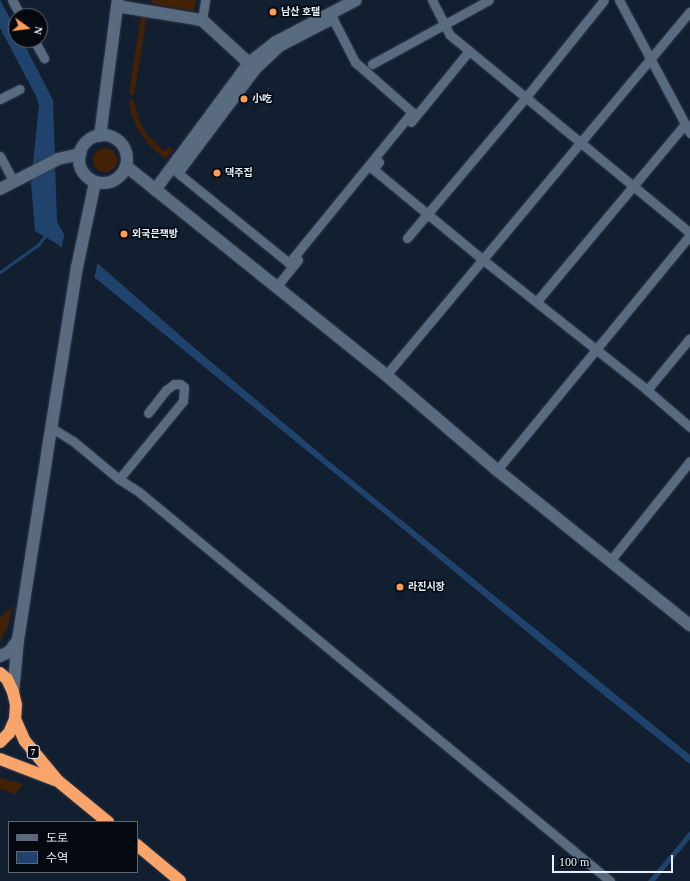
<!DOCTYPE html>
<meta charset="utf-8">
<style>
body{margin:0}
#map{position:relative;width:690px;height:881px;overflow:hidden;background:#111f31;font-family:"Times New Roman","Noto Sans KR",serif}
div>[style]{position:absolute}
.green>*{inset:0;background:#432105}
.round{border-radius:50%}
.water>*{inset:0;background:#20436d}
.pier>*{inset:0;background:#111f31}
.stream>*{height:2.5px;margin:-1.25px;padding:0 1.25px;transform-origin:1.25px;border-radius:1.25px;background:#20436d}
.roads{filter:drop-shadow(0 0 1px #343b4b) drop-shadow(0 0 1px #343b4b)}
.street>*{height:9px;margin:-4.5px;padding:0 4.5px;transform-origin:4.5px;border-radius:4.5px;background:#596b80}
.secondary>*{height:12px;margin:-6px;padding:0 6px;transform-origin:6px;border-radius:6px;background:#596b80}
.secondary>.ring{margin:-6px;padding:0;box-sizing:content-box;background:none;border:12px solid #596b80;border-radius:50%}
.highway>*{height:12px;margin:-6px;padding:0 6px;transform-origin:6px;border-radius:6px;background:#f8a46a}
.dots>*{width:11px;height:11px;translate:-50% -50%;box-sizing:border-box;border:2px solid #040910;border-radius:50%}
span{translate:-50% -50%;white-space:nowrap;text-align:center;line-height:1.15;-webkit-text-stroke:3px #040910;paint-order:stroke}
.shield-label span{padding:1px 3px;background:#040910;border:1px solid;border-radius:3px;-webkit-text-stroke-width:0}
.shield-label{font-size:9px;color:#e8f2fe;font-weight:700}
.poi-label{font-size:10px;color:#e8f2fe;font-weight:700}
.left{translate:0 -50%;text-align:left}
.legend{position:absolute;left:8px;top:821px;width:130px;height:52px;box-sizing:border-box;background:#040910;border:1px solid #5f666f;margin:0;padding:5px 7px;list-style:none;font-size:12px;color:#e8f2fe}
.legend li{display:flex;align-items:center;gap:8px;height:20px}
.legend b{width:20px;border:1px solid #5f666f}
.north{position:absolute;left:8px;top:8px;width:40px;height:40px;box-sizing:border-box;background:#040910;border:1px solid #5f666f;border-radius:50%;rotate:104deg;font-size:11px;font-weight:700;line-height:16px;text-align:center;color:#e8f2fe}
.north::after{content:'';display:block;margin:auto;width:14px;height:18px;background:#fd9c56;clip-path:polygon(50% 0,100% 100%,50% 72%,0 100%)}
.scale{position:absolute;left:552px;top:855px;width:121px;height:18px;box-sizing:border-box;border:2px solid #e8f2fe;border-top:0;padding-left:5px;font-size:12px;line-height:14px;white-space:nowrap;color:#e8f2fe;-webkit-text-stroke:3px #040910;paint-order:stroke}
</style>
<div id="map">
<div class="green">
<div style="clip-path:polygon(152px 0,196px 0,194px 11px,151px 3px)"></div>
<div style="clip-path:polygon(141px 15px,147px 16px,134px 95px,129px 94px,130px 87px)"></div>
<div style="clip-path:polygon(129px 99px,134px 100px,139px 121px,148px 136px,164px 151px,169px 146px,173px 150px,165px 159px,151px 147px,138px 130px,131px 113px)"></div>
<div class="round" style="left:93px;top:148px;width:24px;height:24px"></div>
<div style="clip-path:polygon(12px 607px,8px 626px,0 642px,0 617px)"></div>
<div style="clip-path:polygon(0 778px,1px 778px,23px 784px,14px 795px,3px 789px,0 790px)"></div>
</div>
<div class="water">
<div style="clip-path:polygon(0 0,16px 29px,16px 40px,22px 40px,53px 100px,57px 222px,64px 234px,191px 345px,330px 462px,690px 755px,690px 764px,590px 684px,397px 524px,94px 277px,57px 244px,35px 231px,31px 182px,39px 105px,36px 96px,0 28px)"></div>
<div style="clip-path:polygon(690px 831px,690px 839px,655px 881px,648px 881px)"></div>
</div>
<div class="pier">
<div style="clip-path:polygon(65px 231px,98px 261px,94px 279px,61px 250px)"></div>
</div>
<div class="stream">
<div style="left:0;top:272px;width:47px;rotate:-35.4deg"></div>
<div style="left:38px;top:245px;width:13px;rotate:-51deg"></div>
</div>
<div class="roads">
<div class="street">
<div style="left:12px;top:0;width:18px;rotate:61deg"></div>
<div style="left:432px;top:0;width:39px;rotate:63deg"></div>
<div style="left:450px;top:35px;width:311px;rotate:39.5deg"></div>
<div style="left:619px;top:0;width:151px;rotate:61.9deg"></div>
<div style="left:333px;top:19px;width:48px;rotate:62.9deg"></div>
<div style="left:355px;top:62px;width:76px;rotate:41.3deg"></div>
<div style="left:412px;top:112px;width:195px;rotate:129.2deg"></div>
<div style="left:289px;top:263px;width:143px;rotate:-141deg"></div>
<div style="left:178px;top:173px;width:130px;rotate:-53.1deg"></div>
<div style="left:256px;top:69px;width:34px;rotate:-43deg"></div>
<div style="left:281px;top:46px;width:59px;rotate:-27.4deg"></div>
<div style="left:202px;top:20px;width:20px;rotate:-81deg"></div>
<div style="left:34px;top:40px;width:21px;rotate:61deg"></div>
<div style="left:372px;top:64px;width:133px;rotate:-28.7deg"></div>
<div style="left:0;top:99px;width:22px;rotate:-27deg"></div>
<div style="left:411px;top:122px;width:92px;rotate:-50.8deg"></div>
<div style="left:0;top:156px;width:30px;rotate:62deg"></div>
<div style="left:379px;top:162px;width:9px;rotate:131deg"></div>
<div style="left:373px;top:169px;width:141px;rotate:39.5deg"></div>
<div style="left:482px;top:259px;width:211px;rotate:38.4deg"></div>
<div style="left:647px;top:390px;width:57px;rotate:40.7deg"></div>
<div style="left:407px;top:238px;width:185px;rotate:-49.8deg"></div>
<div style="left:526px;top:97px;width:124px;rotate:-51.2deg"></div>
<div style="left:276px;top:287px;width:35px;rotate:-51deg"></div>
<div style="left:537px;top:301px;width:231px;rotate:-50.1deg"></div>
<div style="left:386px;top:375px;width:474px;rotate:-50.1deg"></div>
<div style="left:647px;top:390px;width:67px;rotate:-50.4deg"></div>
<div style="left:52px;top:428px;width:25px;rotate:32deg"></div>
<div style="left:73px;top:441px;width:60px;rotate:39.6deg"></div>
<div style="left:119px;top:479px;width:24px;rotate:33deg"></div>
<div style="left:139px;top:492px;width:611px;rotate:39.55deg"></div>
<div style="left:497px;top:470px;width:304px;rotate:-50.6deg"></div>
<div style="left:119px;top:479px;width:101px;rotate:-50.6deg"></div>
<div style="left:183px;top:401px;width:14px;rotate:-86deg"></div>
<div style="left:184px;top:387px;width:5px;rotate:-143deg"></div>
<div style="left:180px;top:384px;width:6px;rotate:180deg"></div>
<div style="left:174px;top:384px;width:10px;rotate:143deg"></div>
<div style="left:166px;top:390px;width:29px;rotate:128deg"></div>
<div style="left:610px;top:561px;width:128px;rotate:-51.3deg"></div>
</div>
<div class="secondary">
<div style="left:117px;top:6px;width:86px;rotate:9.4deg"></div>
<div style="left:202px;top:20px;width:64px;rotate:42.5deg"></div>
<div class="ring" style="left:79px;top:135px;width:36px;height:36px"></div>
<div style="left:100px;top:136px;width:137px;rotate:-82.5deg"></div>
<div style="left:126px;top:166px;width:334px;rotate:38.8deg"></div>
<div style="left:386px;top:375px;width:146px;rotate:40.6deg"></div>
<div style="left:497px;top:470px;width:248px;rotate:38.8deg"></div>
<div style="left:0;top:189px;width:65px;rotate:-27.3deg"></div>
<div style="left:58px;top:159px;width:23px;rotate:-13deg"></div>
<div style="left:155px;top:190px;width:158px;rotate:-53.5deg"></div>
<div style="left:249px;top:63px;width:34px;rotate:-38deg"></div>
<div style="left:276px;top:42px;width:90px;rotate:-27.7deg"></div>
<div style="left:0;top:656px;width:10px;rotate:-24deg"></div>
<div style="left:9px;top:652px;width:15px;rotate:-53deg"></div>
<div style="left:13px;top:692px;width:52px;rotate:-84.5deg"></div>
<div style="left:18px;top:640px;width:188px;rotate:-81.1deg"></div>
<div style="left:47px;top:454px;width:189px;rotate:-80.9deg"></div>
<div style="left:77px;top:267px;width:87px;rotate:-78deg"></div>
</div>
<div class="highway">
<div style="left:0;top:673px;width:9px;rotate:41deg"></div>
<div style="left:7px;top:679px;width:14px;rotate:65deg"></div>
<div style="left:13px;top:692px;width:13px;rotate:77deg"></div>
<div style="left:16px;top:705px;width:14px;rotate:94deg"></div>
<div style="left:15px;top:719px;width:15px;rotate:113deg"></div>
<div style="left:9px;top:733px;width:13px;rotate:135deg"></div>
<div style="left:15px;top:719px;width:24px;rotate:66deg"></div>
<div style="left:25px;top:741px;width:52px;rotate:50.5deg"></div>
<div style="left:58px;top:781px;width:65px;rotate:39.4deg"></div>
<div style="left:0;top:759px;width:59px;rotate:20.9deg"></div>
<div style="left:137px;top:845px;width:56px;rotate:39.9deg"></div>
</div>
</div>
<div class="dots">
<div style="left:273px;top:12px;background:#fd9c56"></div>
<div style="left:244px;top:99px;background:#fd9c56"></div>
<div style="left:217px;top:173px;background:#fd9c56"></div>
<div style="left:124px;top:234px;background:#fd9c56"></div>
<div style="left:400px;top:587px;background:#fd9c56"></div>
</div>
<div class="shield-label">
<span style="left:33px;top:752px">7</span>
</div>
<div class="poi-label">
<span class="left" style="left:281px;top:12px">남산 호탤</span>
<span class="left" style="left:252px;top:99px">小吃</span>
<span class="left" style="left:225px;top:173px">댁주집</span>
<span class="left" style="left:132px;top:234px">외국믄책방</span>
<span class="left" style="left:408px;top:587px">라진시장</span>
</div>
<ul class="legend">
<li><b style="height:5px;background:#596b80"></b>도로</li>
<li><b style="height:11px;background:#20436d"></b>수역</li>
</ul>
<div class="north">N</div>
<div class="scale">100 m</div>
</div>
